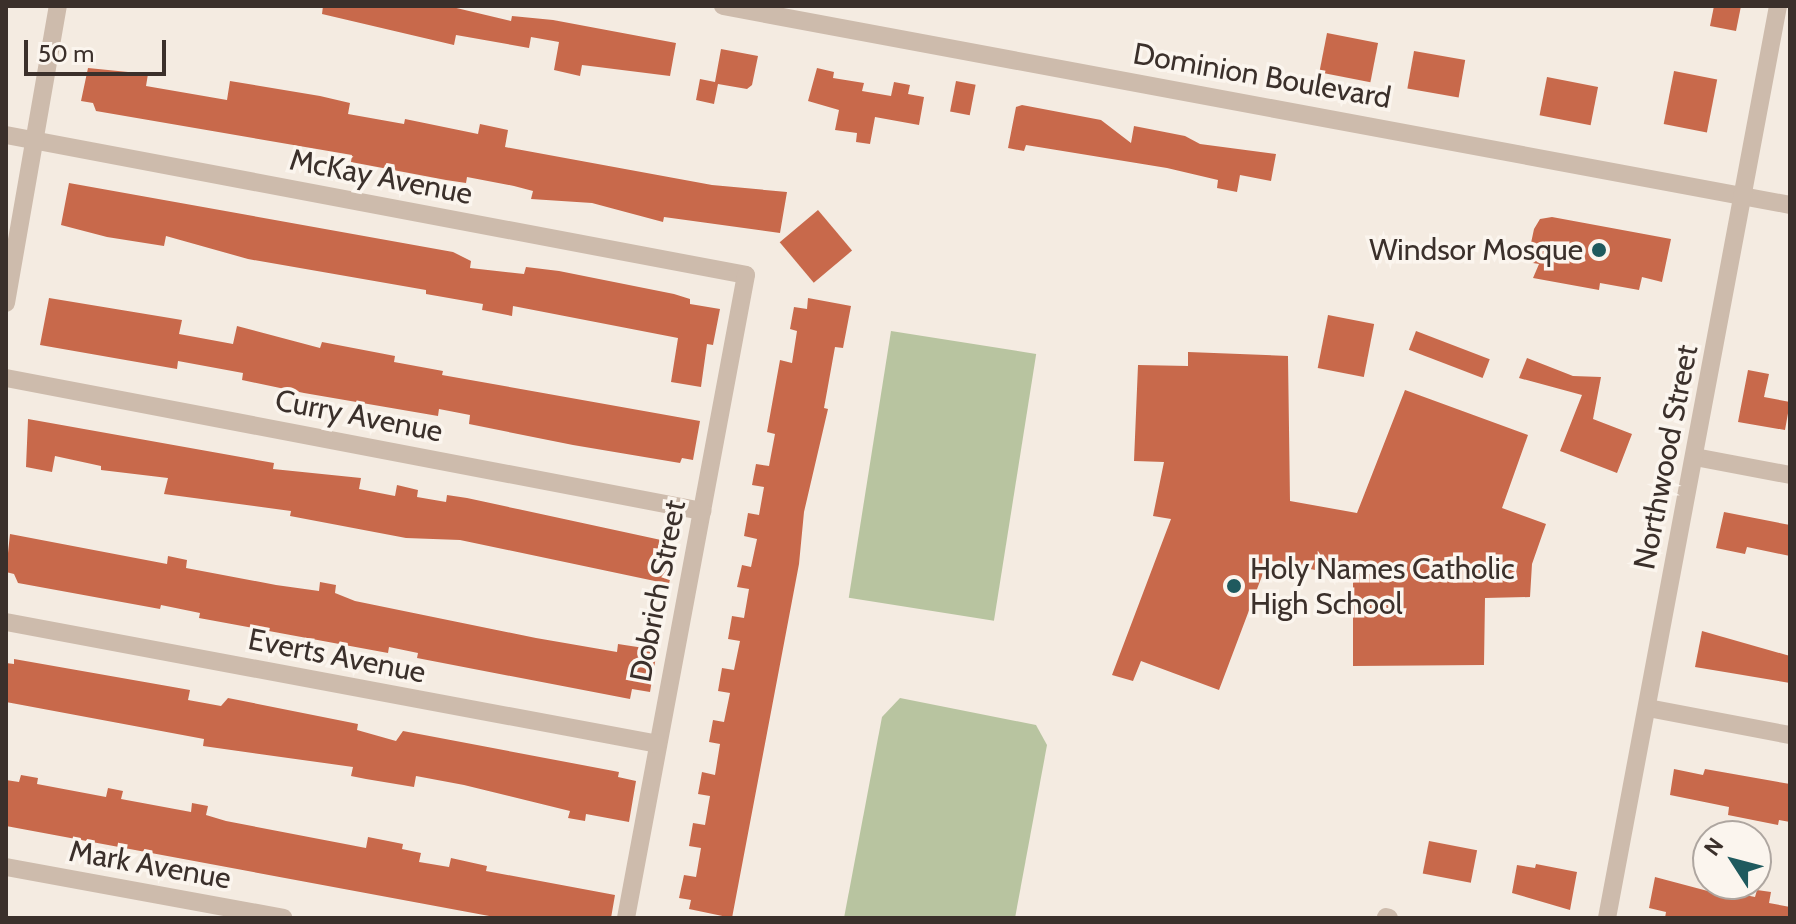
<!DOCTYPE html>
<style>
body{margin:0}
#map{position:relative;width:1796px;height:924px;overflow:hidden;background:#f4ebe1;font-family:Cabin,sans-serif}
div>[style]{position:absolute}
.green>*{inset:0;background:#b8c4a0;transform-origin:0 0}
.building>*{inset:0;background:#c8694b;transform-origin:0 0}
.minor>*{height:18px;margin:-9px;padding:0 9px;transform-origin:9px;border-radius:9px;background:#cdbbac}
.dots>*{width:22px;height:22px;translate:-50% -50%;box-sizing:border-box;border:4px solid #fbf5ee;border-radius:50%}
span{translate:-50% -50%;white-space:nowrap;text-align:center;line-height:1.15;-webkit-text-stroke:7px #fbf5ee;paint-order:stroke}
.street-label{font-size:30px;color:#3b302b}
.poi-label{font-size:30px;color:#3b302b}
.right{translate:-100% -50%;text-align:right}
.left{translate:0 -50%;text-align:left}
.frame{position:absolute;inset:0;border:8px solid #3b302b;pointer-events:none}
.north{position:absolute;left:1692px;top:820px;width:80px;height:80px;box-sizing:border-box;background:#fbf5ee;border:2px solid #aea6a0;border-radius:50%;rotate:306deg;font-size:22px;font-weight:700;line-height:32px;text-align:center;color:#3b302b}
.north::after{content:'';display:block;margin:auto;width:28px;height:36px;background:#1f5a5e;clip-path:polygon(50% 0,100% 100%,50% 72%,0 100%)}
.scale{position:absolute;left:24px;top:40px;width:142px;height:36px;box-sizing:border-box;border:4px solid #3b302b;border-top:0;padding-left:10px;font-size:24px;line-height:28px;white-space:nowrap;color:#3b302b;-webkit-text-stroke:6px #fbf5ee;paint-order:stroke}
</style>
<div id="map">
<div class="green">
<div style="left:891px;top:331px;width:147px;height:270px;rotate:9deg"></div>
<div style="clip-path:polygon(900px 698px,1036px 725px,1047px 745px,1015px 918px,844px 918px,882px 717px)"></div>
</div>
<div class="building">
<div style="clip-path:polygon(323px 6px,448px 6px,511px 21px,512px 16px,553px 20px,676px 43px,670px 76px,582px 65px,580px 76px,554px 70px,559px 42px,531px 37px,529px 48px,456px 35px,454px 45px,322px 14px)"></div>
<div style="clip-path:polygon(1714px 6px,1741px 6px,1736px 31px,1710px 26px)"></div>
<div style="left:1327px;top:33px;width:52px;height:40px;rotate:11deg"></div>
<div style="clip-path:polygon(721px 49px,758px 56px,752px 85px,747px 89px,718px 84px,714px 104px,696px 100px,700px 79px,715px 82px)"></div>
<div style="left:1414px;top:51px;width:52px;height:38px;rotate:10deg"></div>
<div style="clip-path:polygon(88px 68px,148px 74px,146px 86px,227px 100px,230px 81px,320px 96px,350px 103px,348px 114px,404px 124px,405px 119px,478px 134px,480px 124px,508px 130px,505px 147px,712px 185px,787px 192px,780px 233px,664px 217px,663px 222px,592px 203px,531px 199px,533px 191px,514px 186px,467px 177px,466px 183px,446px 180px,351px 162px,352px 155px,96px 111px,93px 103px,81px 101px)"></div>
<div style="clip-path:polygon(817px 68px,834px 72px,833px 78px,864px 83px,862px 91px,891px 96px,894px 82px,910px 85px,908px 94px,924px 97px,919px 125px,875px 117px,870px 144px,856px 142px,857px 133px,835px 130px,839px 110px,808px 101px)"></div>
<div style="left:1674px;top:71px;width:44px;height:54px;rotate:11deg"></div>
<div style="left:1547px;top:77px;width:52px;height:39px;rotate:11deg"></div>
<div style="left:956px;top:81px;width:20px;height:31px;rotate:11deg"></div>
<div style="clip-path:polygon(1022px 105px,1101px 120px,1131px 143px,1134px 126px,1185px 136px,1200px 144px,1276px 154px,1271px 181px,1240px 175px,1237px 192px,1217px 188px,1218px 180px,1167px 168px,1026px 145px,1024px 151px,1008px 148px,1016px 107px)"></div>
<div style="clip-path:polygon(69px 183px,453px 252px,471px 261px,470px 268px,524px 274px,526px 267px,559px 271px,674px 294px,690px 299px,690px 304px,720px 309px,713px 345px,707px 344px,701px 387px,671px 382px,678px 338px,513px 306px,512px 316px,482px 310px,483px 304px,426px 294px,426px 290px,248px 259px,166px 236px,164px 246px,107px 237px,61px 225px)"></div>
<div style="left:818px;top:210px;width:53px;height:50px;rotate:50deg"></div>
<div style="clip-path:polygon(1552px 217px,1671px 239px,1662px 282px,1642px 277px,1639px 290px,1600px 283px,1599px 290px,1533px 278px,1539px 264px,1527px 262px,1534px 229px,1540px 219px)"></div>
<div style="clip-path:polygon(49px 298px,182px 320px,179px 334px,233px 344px,237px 326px,320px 348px,322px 342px,395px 356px,394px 362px,443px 371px,442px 375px,700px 421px,693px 460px,682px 458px,680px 463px,573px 445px,469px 424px,470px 415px,439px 409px,438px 416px,304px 393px,242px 380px,243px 373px,178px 361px,177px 369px,40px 345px)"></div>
<div style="clip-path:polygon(808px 298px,851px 306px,843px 348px,835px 347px,824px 408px,828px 409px,804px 512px,799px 564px,732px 918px,689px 909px,691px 900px,679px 898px,684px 875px,696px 877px,701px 848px,689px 846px,693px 823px,705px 825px,710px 796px,698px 794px,702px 772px,715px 775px,720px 744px,709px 742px,713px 720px,724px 722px,730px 693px,718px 691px,722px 668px,734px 670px,740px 641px,728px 639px,732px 616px,744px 618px,749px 589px,737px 587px,742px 565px,751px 567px,757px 539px,744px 536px,748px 513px,759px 515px,764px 487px,752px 485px,756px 464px,769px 466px,775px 434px,767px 432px,780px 360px,792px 363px,797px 331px,790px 329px,794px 307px,807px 309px)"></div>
<div style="left:1328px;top:315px;width:47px;height:54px;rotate:11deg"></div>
<div style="left:1416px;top:331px;width:79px;height:20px;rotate:21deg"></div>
<div style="clip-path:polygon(1188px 352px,1288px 356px,1290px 501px,1357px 513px,1405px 390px,1528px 435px,1502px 508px,1546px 524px,1532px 564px,1530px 597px,1485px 598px,1484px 665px,1353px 666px,1353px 578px,1268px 560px,1219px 690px,1141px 661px,1133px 681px,1112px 675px,1171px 519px,1153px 516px,1164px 462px,1134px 461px,1138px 365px,1188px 366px)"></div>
<div style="clip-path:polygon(1527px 358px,1573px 376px,1601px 377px,1593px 419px,1632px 434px,1617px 473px,1560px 451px,1582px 395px,1519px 378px)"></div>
<div style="clip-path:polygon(1748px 370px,1769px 374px,1764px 397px,1790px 402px,1785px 430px,1738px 422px)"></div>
<div style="clip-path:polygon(28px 419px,274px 463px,273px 469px,361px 478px,359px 489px,395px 496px,397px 485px,418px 490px,417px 497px,446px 502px,447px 495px,467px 498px,661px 540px,659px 548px,676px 551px,669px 584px,460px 540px,406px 538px,290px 516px,291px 511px,164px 494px,168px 478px,101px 470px,101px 466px,55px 456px,52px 472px,26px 467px)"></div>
<div style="clip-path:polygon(1724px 512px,1790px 525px,1790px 556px,1747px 547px,1745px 554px,1716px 548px)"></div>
<div style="clip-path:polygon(10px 534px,167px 564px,168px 556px,187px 560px,186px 568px,276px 585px,319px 591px,320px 582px,336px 585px,335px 593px,355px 601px,536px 638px,617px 652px,618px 644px,657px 650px,650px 692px,632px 689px,630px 699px,417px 658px,418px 653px,389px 647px,388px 653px,199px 618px,200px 613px,161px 605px,160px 609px,18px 583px,14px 574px,6px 572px)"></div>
<div style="clip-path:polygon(1702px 631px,1790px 656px,1790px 683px,1695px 667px)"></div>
<div style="clip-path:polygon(14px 659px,190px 690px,188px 700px,221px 706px,228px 698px,358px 724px,357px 730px,396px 741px,403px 731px,619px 772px,618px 777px,636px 781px,629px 822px,586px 814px,585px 821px,568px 818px,570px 811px,464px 785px,416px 776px,414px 787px,366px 779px,351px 776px,353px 767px,203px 746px,204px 739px,6px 702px,6px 663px,14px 664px)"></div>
<div style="clip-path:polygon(1674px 769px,1703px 775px,1705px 769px,1790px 784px,1790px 822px,1779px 820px,1778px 825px,1728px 815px,1729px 807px,1670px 795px)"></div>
<div style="clip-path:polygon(21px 775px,38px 778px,37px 784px,106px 797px,108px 788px,123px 791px,121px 799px,191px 812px,192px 803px,208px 806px,206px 815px,226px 821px,366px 848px,368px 837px,403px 844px,402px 849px,421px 853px,419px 862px,449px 867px,451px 858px,487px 866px,486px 871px,615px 895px,611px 918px,500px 918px,6px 826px,6px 780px,19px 782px)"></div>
<div style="left:1429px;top:841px;width:49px;height:33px;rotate:11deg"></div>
<div style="clip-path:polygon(1536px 864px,1577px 872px,1570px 910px,1512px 893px,1517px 865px,1535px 868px)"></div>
<div style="clip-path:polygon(1655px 877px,1719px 894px,1720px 890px,1755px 897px,1757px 890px,1771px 892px,1769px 903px,1790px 907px,1790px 918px,1665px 918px,1666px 912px,1649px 908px)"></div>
</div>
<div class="minor">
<div style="left:723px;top:6px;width:1085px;rotate:10.56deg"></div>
<div style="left:6px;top:135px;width:753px;rotate:10.71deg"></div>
<div style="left:746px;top:275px;width:654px;rotate:100.57deg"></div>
<div style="left:6px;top:303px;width:302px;rotate:-80.1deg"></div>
<div style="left:6px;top:378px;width:709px;rotate:10.82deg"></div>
<div style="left:1695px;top:457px;width:97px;rotate:10.7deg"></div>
<div style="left:6px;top:622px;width:663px;rotate:10.6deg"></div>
<div style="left:1648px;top:708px;width:145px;rotate:10.8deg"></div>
<div style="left:6px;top:867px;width:282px;rotate:10.4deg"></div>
<div style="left:1386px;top:917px;width:3px;rotate:18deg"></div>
<div style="left:1607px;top:918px;width:928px;rotate:-79.38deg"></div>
</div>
<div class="dots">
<div style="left:1599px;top:250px;background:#1f5a5e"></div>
<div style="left:1234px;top:586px;background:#1f5a5e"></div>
</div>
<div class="street-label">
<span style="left:1262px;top:76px;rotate:10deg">Dominion Boulevard</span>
<span style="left:381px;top:177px;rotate:11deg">McKay Avenue</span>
<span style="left:359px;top:416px;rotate:11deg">Curry Avenue</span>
<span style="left:1666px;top:457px;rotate:-79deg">Northwood Street</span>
<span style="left:658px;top:591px;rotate:-79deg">Dobrich Street</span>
<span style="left:337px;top:656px;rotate:11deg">Everts Avenue</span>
<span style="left:150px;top:865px;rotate:10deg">Mark Avenue</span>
</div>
<div class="poi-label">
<span class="right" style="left:1583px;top:250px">Windsor Mosque</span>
<span class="left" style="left:1250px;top:586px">Holy Names Catholic<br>High School</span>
</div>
<div class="frame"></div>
<div class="north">N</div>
<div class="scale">50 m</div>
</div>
